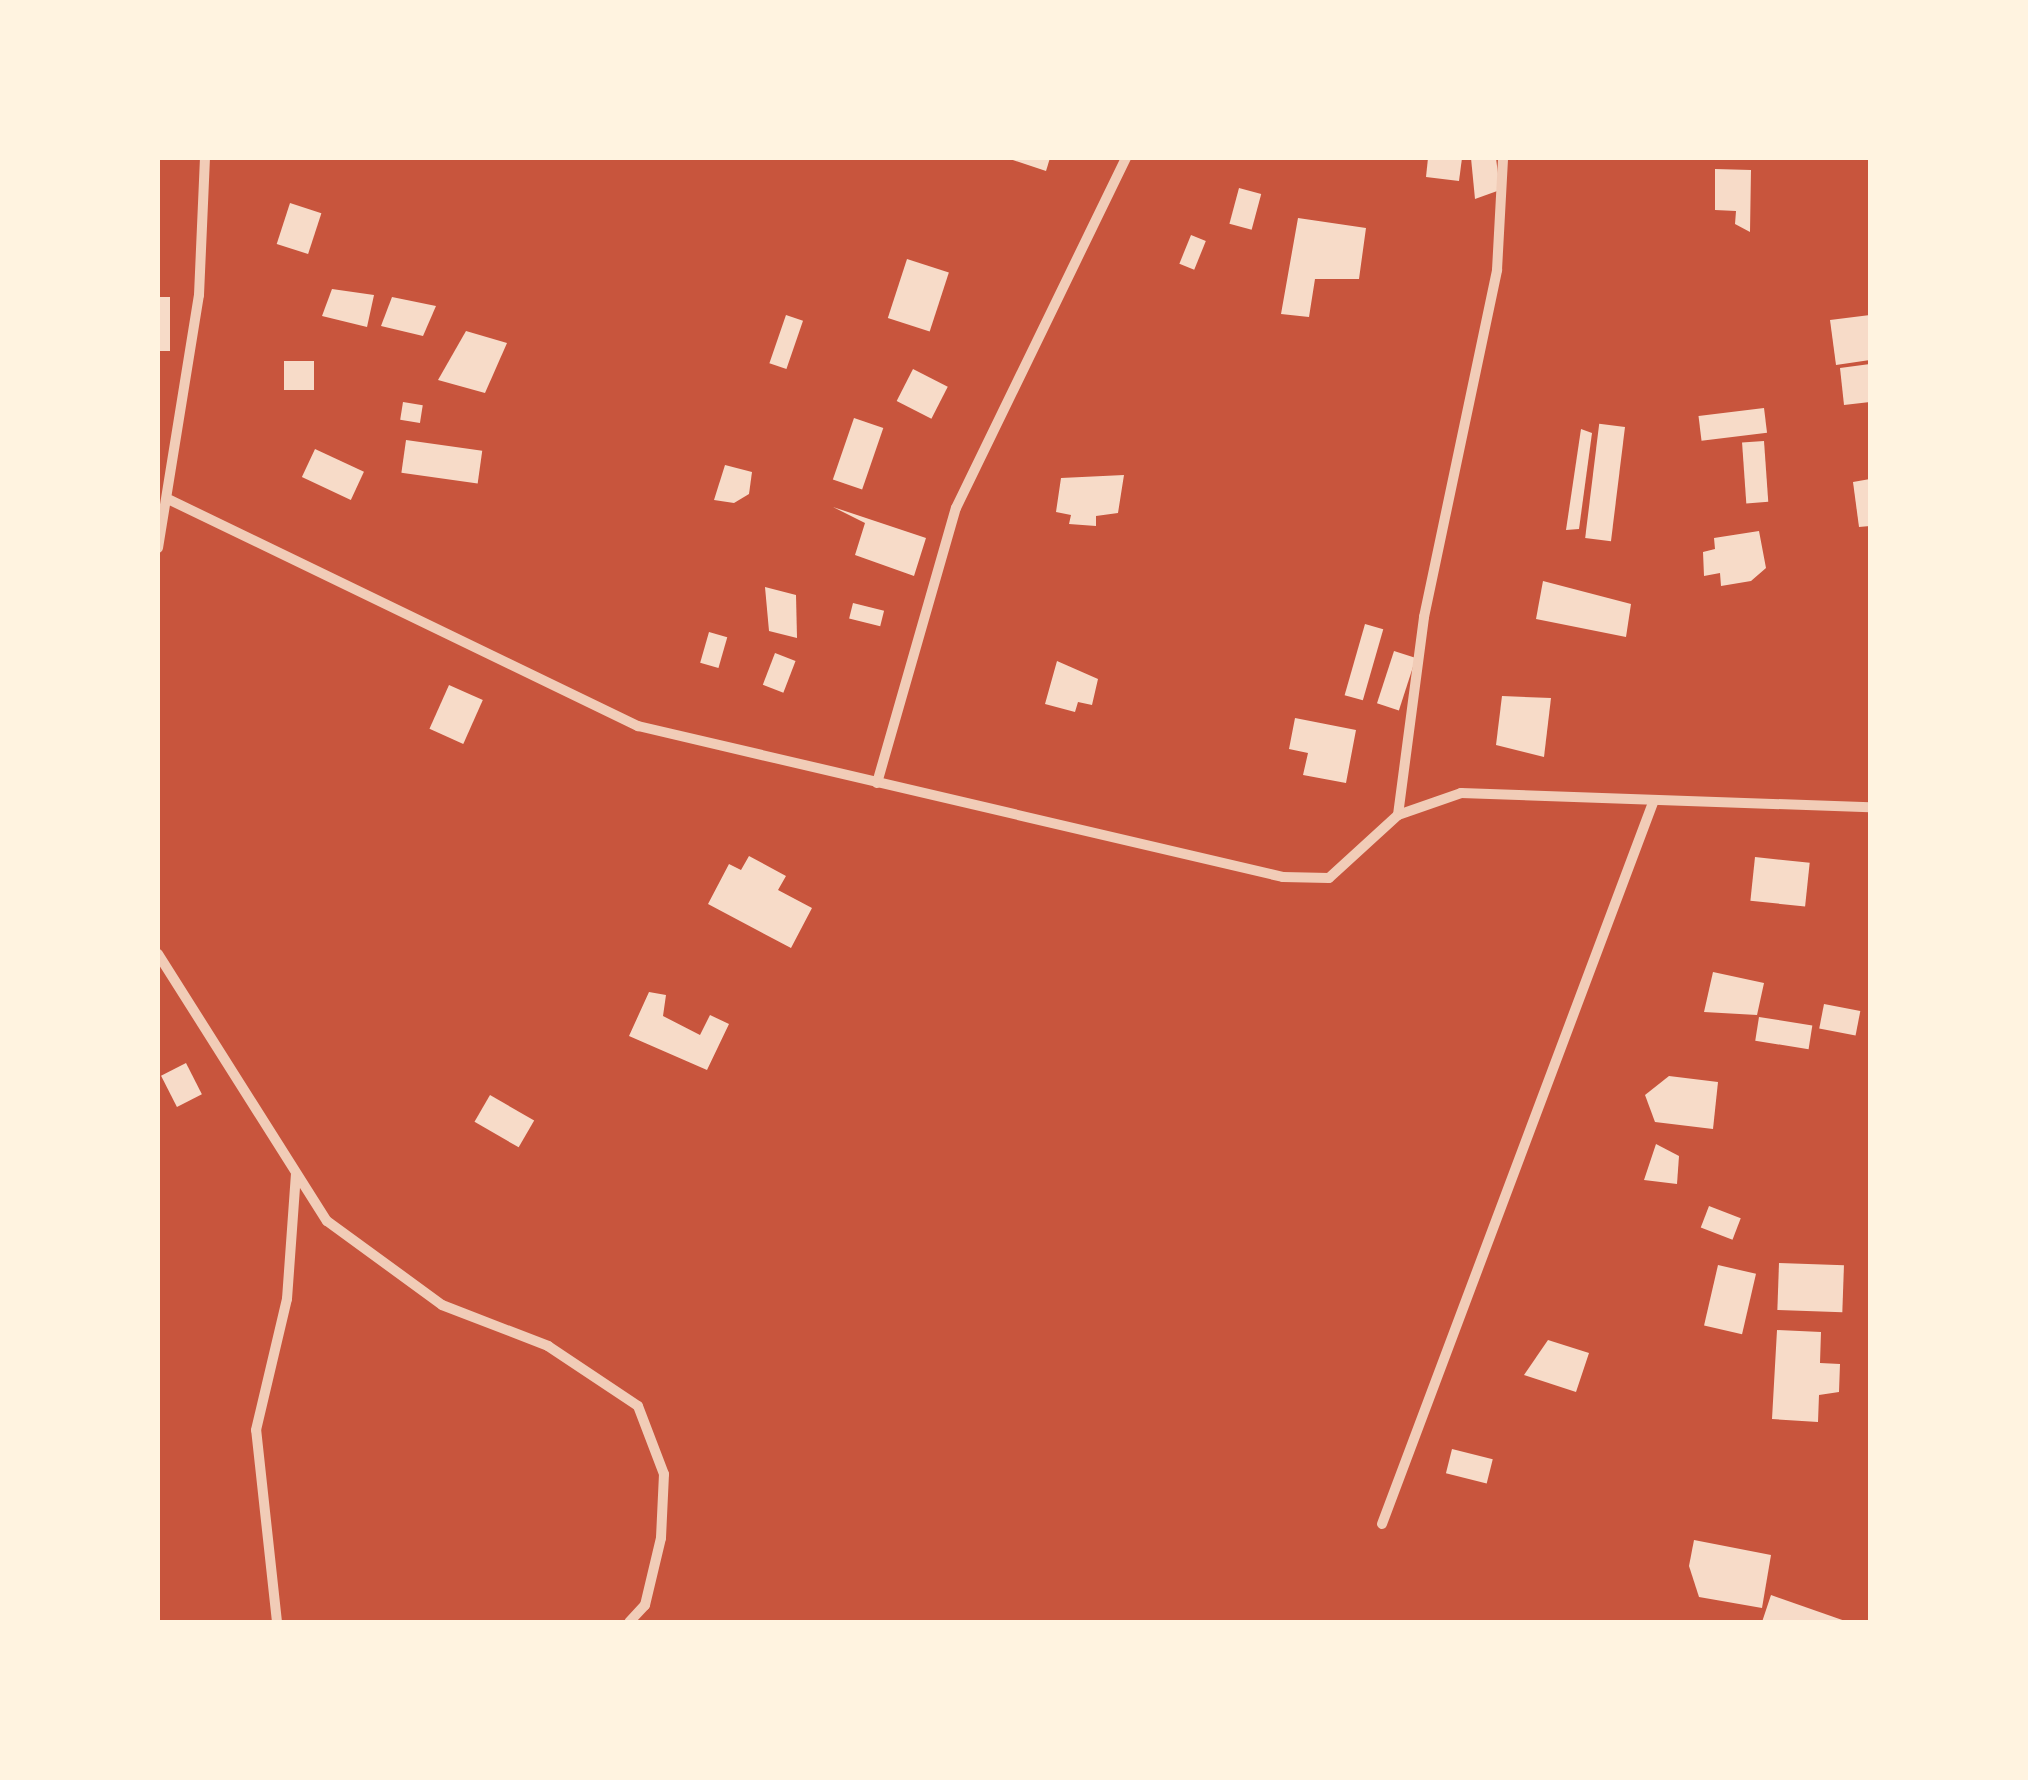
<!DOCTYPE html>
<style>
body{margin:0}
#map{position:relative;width:2028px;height:1780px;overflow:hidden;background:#c8553d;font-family:"DM Sans",sans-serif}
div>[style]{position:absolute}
.building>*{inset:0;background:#f7dbc8;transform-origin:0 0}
.minor>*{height:10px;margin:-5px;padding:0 5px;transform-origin:5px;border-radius:5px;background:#f1ccb7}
span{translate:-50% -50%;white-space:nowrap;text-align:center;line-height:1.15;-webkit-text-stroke:9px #fff3e0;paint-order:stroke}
.frame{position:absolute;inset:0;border:160px solid #fff3e0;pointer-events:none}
</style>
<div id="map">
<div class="building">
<div style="clip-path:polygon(1007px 158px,1050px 158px,1046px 171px)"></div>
<div style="clip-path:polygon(1428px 158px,1462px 158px,1459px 181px,1426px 177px)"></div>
<div style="clip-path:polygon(1471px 158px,1496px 158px,1500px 190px,1475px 199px)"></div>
<div style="clip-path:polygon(1715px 169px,1751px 170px,1750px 232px,1735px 224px,1736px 211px,1715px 210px)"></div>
<div style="left:1239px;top:188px;width:23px;height:37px;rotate:15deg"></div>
<div style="left:290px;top:203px;width:33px;height:43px;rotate:18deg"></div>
<div style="clip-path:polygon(1298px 218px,1366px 228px,1359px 279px,1315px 279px,1309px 317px,1281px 314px)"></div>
<div style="left:1191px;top:235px;width:16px;height:31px;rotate:22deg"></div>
<div style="left:907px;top:259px;width:44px;height:62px;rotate:18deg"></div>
<div style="clip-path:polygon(332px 289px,374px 295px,367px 327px,322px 316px)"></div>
<div style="left:158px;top:297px;width:12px;height:54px"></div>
<div style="clip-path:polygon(392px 297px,436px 306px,423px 336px,381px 326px)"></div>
<div style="left:786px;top:315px;width:18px;height:51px;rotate:19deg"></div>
<div style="clip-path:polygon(1870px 315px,1870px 360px,1836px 365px,1830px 320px)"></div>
<div style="clip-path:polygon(466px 331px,507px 343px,485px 393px,438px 380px)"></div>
<div style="left:284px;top:361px;width:30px;height:29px"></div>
<div style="clip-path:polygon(1870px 364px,1870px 402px,1844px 405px,1840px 368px)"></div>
<div style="left:913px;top:369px;width:39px;height:36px;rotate:27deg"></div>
<div style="left:403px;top:402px;width:20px;height:18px;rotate:9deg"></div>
<div style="left:1764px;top:408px;width:25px;height:66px;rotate:83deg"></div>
<div style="left:854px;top:418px;width:31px;height:65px;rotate:19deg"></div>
<div style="left:1625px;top:427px;width:115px;height:26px;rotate:97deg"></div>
<div style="clip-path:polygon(1581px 429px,1592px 433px,1579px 529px,1566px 530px)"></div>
<div style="left:406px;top:440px;width:77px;height:33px;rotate:8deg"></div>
<div style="left:1764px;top:441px;width:61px;height:22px;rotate:86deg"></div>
<div style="left:315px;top:449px;width:54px;height:31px;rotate:25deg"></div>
<div style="clip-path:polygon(725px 465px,752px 472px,749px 494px,734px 503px,714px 500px)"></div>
<div style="clip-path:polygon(1124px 475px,1118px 513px,1096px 516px,1096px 526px,1069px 524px,1071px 515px,1056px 512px,1061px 478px)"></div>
<div style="clip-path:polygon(1870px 479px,1870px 526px,1859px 527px,1853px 482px)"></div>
<div style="clip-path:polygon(833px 507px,926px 538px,914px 576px,855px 555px,865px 523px)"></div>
<div style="clip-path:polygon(1759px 531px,1766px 568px,1751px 581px,1721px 586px,1720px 573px,1704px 576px,1703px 552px,1715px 549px,1714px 538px)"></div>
<div style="clip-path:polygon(1543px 581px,1631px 604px,1626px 637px,1536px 619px)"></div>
<div style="clip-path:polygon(765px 587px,796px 595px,797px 638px,769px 631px)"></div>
<div style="left:853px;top:603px;width:32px;height:16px;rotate:14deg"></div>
<div style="left:1365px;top:624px;width:19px;height:74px;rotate:16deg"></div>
<div style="left:709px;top:632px;width:19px;height:32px;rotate:16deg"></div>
<div style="left:1394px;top:651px;width:23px;height:55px;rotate:18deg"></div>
<div style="left:775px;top:653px;width:22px;height:34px;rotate:21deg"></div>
<div style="clip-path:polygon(1057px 661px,1098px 679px,1092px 705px,1078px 702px,1075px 712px,1045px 704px)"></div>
<div style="left:449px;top:685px;width:37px;height:48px;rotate:24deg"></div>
<div style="clip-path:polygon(1502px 696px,1551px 698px,1544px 757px,1496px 745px)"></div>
<div style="clip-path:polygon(1295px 718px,1356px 730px,1346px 783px,1303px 775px,1308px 753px,1289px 749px)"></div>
<div style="clip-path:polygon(749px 856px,786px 876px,778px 890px,812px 908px,791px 948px,708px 904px,729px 864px,741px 870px)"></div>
<div style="left:1755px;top:857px;width:55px;height:44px;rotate:6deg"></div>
<div style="clip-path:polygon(1713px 972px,1764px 983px,1757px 1015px,1704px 1012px)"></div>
<div style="clip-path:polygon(649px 992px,666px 995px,663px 1016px,700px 1035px,710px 1015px,729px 1024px,707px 1070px,629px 1036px)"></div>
<div style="left:1824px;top:1004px;width:37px;height:25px;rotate:11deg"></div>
<div style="left:1759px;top:1017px;width:54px;height:24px;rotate:9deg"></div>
<div style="left:186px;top:1063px;width:35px;height:28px;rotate:63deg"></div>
<div style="clip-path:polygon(1669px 1076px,1718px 1082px,1713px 1129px,1655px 1122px,1645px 1095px)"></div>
<div style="left:490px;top:1095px;width:51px;height:31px;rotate:30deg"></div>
<div style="clip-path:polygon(1656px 1144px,1679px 1156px,1677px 1184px,1644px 1180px)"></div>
<div style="left:1709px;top:1206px;width:34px;height:23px;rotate:21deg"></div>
<div style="left:1779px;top:1263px;width:65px;height:47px;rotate:2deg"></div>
<div style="left:1718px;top:1265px;width:39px;height:62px;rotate:13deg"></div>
<div style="clip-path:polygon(1777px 1330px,1821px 1332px,1820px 1363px,1840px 1364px,1839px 1392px,1819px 1395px,1818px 1422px,1772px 1419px)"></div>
<div style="clip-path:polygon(1548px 1340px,1589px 1353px,1576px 1392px,1524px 1375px)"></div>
<div style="left:1452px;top:1449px;width:42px;height:25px;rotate:14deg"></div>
<div style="clip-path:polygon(1694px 1540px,1771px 1555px,1762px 1608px,1699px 1597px,1689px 1566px)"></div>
<div style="clip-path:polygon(1771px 1595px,1848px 1622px,1762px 1622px)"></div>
</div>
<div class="minor">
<div style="left:170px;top:500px;width:520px;rotate:25.78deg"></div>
<div style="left:638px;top:726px;width:662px;rotate:13.18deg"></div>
<div style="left:1283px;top:877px;width:46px;rotate:1.2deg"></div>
<div style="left:1329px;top:878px;width:93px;rotate:-42.4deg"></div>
<div style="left:1398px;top:815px;width:67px;rotate:-19.2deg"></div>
<div style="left:1461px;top:793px;width:409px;rotate:2deg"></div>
<div style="left:158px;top:548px;width:256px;rotate:-80.8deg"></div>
<div style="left:199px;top:295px;width:137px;rotate:-87.5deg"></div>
<div style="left:877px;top:783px;width:286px;rotate:-74deg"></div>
<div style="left:956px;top:508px;width:389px;rotate:-64.1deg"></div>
<div style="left:1398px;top:815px;width:200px;rotate:-82.5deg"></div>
<div style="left:1424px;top:617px;width:355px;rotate:-78.1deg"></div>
<div style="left:1497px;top:270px;width:112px;rotate:-86.9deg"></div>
<div style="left:158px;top:954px;width:316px;rotate:57.7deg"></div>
<div style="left:327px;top:1221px;width:142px;rotate:36.1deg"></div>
<div style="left:442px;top:1305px;width:114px;rotate:21.1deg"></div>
<div style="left:548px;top:1346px;width:108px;rotate:33.7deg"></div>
<div style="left:638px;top:1406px;width:73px;rotate:69.1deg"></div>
<div style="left:664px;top:1474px;width:64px;rotate:92.7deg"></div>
<div style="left:661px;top:1538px;width:69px;rotate:103.4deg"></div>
<div style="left:645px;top:1605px;width:23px;rotate:133deg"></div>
<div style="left:1382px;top:1524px;width:773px;rotate:-69.41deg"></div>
<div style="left:277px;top:1622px;width:193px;rotate:-96.2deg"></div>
<div style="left:256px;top:1430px;width:135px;rotate:-76.7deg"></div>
<div style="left:287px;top:1299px;width:125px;rotate:-85.9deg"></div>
</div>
<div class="frame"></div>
</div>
